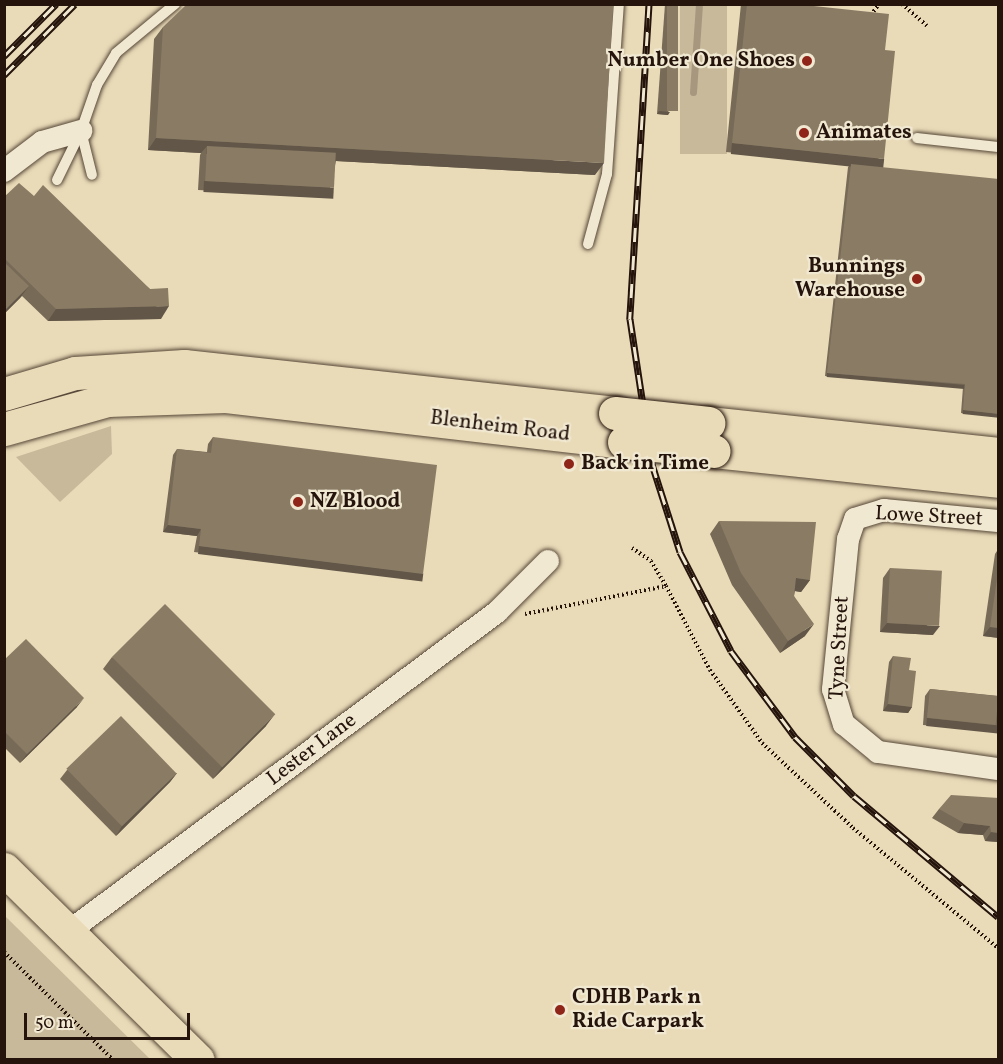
<!DOCTYPE html>
<style>
body{margin:0}
#map{position:relative;width:1003px;height:1064px;overflow:hidden;background:#e9dbb8;font-family:Vollkorn,serif}
div>[style]{position:absolute}
.green>*{inset:0;background:#c8b99b;transform-origin:0 0}
.stream>*{height:7px;margin:-3.5px;padding:0 3.5px;transform-origin:3.5px;border-radius:3.5px;background:#a6977e}
.path>*{height:4px;margin-top:-2px;transform-origin:0;background:repeating-linear-gradient(90deg,#24140c 0 1.5px,transparent 0 4.5px)}
.roads{filter:drop-shadow(0 0 2px #554637) drop-shadow(0 0 2px #554637)}
.lane>*{height:10px;margin:-5px;padding:0 5px;transform-origin:5px;border-radius:5px;background:#f1e8d1}
.street>*{height:22px;margin:-11px;padding:0 11px;transform-origin:11px;border-radius:11px;background:#f1e8d1}
.primary>*{height:33px;margin:-16.5px;padding:0 16.5px;transform-origin:16.5px;border-radius:16.5px;background:#e9dbb8}
.rail>*{height:7px;margin-top:-3.5px;transform-origin:0;background:repeating-linear-gradient(90deg,#f1e8d1 0 14px,#24140c 0 28px);box-sizing:border-box;border-block:2px solid #24140c}
.bridges{filter:drop-shadow(0 0 2px #24140c) drop-shadow(0 0 2px #24140c)}
.primary-bridge>*{height:33px;margin:-16.5px;padding:0 16.5px;transform-origin:16.5px;border-radius:16.5px;background:#e9dbb8}
.wall>*{inset:0;background:#776a57}
.shaded-wall>*{inset:0;background:#615647;transform-origin:0 0}
.building>*{inset:0;background:#8a7b65;transform-origin:0 0}
.dots>*{width:16px;height:16px;translate:-50% -50%;box-sizing:border-box;border:3px solid #f1e8d1;border-radius:50%}
span{translate:-50% -50%;white-space:nowrap;text-align:center;line-height:1.15;-webkit-text-stroke:4.5px #f1e8d1;paint-order:stroke}
.poi-label{font-size:21px;color:#24140c;font-weight:700}
.right{translate:-100% -50%;text-align:right}
.left{translate:0 -50%;text-align:left}
.street-label{font-size:21px;color:#24140c}
.frame{position:absolute;inset:0;border:6px solid #24140c;pointer-events:none}
.scale{position:absolute;left:24px;top:1013px;width:166px;height:27px;box-sizing:border-box;border:3px solid #24140c;border-top:0;padding-left:8px;font-size:18px;line-height:21px;white-space:nowrap;color:#24140c;-webkit-text-stroke:4px #f1e8d1;paint-order:stroke}
</style>
<div id="map">
<div class="green">
<div style="left:680px;top:5px;width:47px;height:149px"></div>
<div style="clip-path:polygon(111px 426px,112px 454px,60px 502px,16px 457px)"></div>
<div style="clip-path:polygon(5px 916px,150px 1059px,5px 1059px)"></div>
</div>
<div class="stream">
<div style="left:693px;top:92px;width:88px;rotate:-86.1deg"></div>
</div>
<div class="path">
<div style="left:902px;top:4px;width:33px;rotate:41deg"></div>
<div style="left:871px;top:15px;width:14px;rotate:-54deg"></div>
<div style="left:632px;top:548px;width:23px;rotate:34deg"></div>
<div style="left:651px;top:561px;width:29px;rotate:59deg"></div>
<div style="left:525px;top:614px;width:144px;rotate:-11.2deg"></div>
<div style="left:666px;top:586px;width:95px;rotate:62.4deg"></div>
<div style="left:710px;top:670px;width:90px;rotate:54.5deg"></div>
<div style="left:762px;top:743px;width:125px;rotate:43deg"></div>
<div style="left:853px;top:828px;width:188px;rotate:39.6deg"></div>
<div style="left:4px;top:952px;width:153px;rotate:44.7deg"></div>
</div>
<div class="roads">
<div class="lane">
<div style="left:81px;top:131px;width:49px;rotate:-70.8deg"></div>
<div style="left:97px;top:85px;width:37px;rotate:-59deg"></div>
<div style="left:116px;top:53px;width:77px;rotate:-39.7deg"></div>
<div style="left:917px;top:138px;width:81px;rotate:6.3deg"></div>
<div style="left:57px;top:180px;width:55px;rotate:-63.9deg"></div>
<div style="left:81px;top:131px;width:45px;rotate:76deg"></div>
<div style="left:588px;top:244px;width:73px;rotate:-74.8deg"></div>
<div style="left:607px;top:174px;width:170px;rotate:-86deg"></div>
</div>
<div class="street">
<div style="left:4px;top:171px;width:48px;rotate:-37.3deg"></div>
<div style="left:42px;top:142px;width:41px;rotate:-15.8deg"></div>
<div style="left:998px;top:521px;width:115px;rotate:-174.5deg"></div>
<div style="left:884px;top:510px;width:30px;rotate:163deg"></div>
<div style="left:855px;top:519px;width:21px;rotate:109deg"></div>
<div style="left:848px;top:539px;width:151px;rotate:95.7deg"></div>
<div style="left:833px;top:689px;width:37px;rotate:73deg"></div>
<div style="left:844px;top:724px;width:44px;rotate:39.5deg"></div>
<div style="left:878px;top:752px;width:121px;rotate:8.1deg"></div>
<div style="left:68px;top:932px;width:535px;rotate:-36.72deg"></div>
<div style="left:497px;top:612px;width:72px;rotate:-45deg"></div>
</div>
<div class="primary">
<div style="left:4px;top:394px;width:74px;rotate:-16.5deg"></div>
<div style="left:75px;top:373px;width:109px;rotate:-3.7deg"></div>
<div style="left:184px;top:366px;width:434px;rotate:6.2deg"></div>
<div style="left:708px;top:423px;width:292px;rotate:6.1deg"></div>
<div style="left:4px;top:429px;width:107px;rotate:-15.7deg"></div>
<div style="left:107px;top:400px;width:119px;rotate:-1.9deg"></div>
<div style="left:226px;top:396px;width:401px;rotate:6.6deg"></div>
<div style="left:714px;top:451px;width:286px;rotate:6deg"></div>
<div style="left:4px;top:869px;width:272px;rotate:44.6deg"></div>
</div>
</div>
<div class="rail">
<div style="left:649px;top:4px;width:316px;rotate:93.5deg"></div>
<div style="left:630px;top:319px;width:147px;rotate:81.4deg"></div>
<div style="left:652px;top:464px;width:92px;rotate:72.3deg"></div>
<div style="left:680px;top:552px;width:111px;rotate:62.7deg"></div>
<div style="left:731px;top:651px;width:107px;rotate:53.3deg"></div>
<div style="left:795px;top:737px;width:83px;rotate:45deg"></div>
<div style="left:854px;top:796px;width:188px;rotate:40deg"></div>
<div style="left:4px;top:56px;width:74px;rotate:-45deg"></div>
<div style="left:4px;top:75px;width:100px;rotate:-45deg"></div>
</div>
<div class="bridges">
<div class="primary-bridge">
<div style="left:615px;top:413px;width:94px;rotate:6.1deg"></div>
<div style="left:624px;top:442px;width:90px;rotate:5.7deg"></div>
</div>
</div>
<div class="wall">
<div style="clip-path:polygon(665px 4px,678px 4px,668px 115px,657px 114px)"></div>
<div style="clip-path:polygon(741px 4px,795px 4px,885px 50px,878px 167px,999px 417px,961px 413px,963px 387px,825px 376px,848px 167px,850px 165px,726px 152px)"></div>
<div style="clip-path:polygon(163px 27px,595px 175px,336px 161px,328px 197px,198px 190px,200px 155px,201px 153px,148px 150px,154px 39px)"></div>
<div style="clip-path:polygon(34px 196px,150px 289px,161px 319px,48px 321px,22px 296px,4px 314px,4px 197px)"></div>
<div style="clip-path:polygon(213px 437px,423px 574px,418px 580px,194px 552px,197px 536px,163px 532px,173px 455px,177px 449px,207px 452px,208px 444px)"></div>
<div style="clip-path:polygon(719px 521px,810px 580px,801px 592px,795px 591px,794px 596px,805px 636px,780px 653px,732px 585px,710px 534px)"></div>
<div style="clip-path:polygon(999px 548px,999px 638px,983px 636px,995px 554px)"></div>
<div style="clip-path:polygon(890px 568px,933px 635px,880px 632px,883px 578px)"></div>
<div style="clip-path:polygon(893px 656px,909px 670px,912px 707px,908px 713px,883px 711px,889px 662px)"></div>
<div style="clip-path:polygon(112px 657px,266px 726px,213px 779px,103px 669px)"></div>
<div style="clip-path:polygon(4px 660px,77px 707px,20px 763px,4px 747px)"></div>
<div style="clip-path:polygon(930px 689px,999px 696px,999px 732px,923px 725px,925px 696px)"></div>
<div style="clip-path:polygon(67px 770px,177px 773px,170px 782px,116px 836px,60px 779px)"></div>
<div style="clip-path:polygon(999px 798px,999px 842px,985px 841px,983px 835px,958px 833px,932px 818px,939px 809px)"></div>
</div>
<div class="shaded-wall">
<div style="clip-path:polygon(659px 111px,670px 112px,668px 115px,657px 114px)"></div>
<div style="clip-path:polygon(156px 138px,604px 163px,595px 175px,206px 154px,207px 146px,201px 153px,148px 150px)"></div>
<div style="left:732px;top:143px;width:153px;height:11px;rotate:6deg"></div>
<div style="left:204px;top:181px;width:130px;height:11px;rotate:3deg"></div>
<div style="clip-path:polygon(29px 286px,20px 298px,4px 314px,4px 311px)"></div>
<div style="clip-path:polygon(169px 306px,161px 319px,48px 321px,56px 309px)"></div>
<div style="left:827px;top:373px;width:138px;height:4px;rotate:5deg"></div>
<div style="left:963px;top:410px;width:36px;height:4px;rotate:6deg"></div>
<div style="clip-path:polygon(168px 525px,201px 529px,197px 536px,163px 532px)"></div>
<div style="left:199px;top:546px;width:226px;height:8px;rotate:7deg"></div>
<div style="clip-path:polygon(796px 578px,810px 580px,801px 592px,788px 590px)"></div>
<div style="clip-path:polygon(887px 623px,940px 626px,933px 635px,880px 632px)"></div>
<div style="clip-path:polygon(814px 624px,805px 636px,780px 653px,788px 641px)"></div>
<div style="clip-path:polygon(990px 627px,999px 628px,999px 638px,983px 636px)"></div>
<div style="clip-path:polygon(84px 698px,77px 707px,20px 763px,27px 754px)"></div>
<div style="clip-path:polygon(888px 704px,912px 707px,908px 713px,883px 711px)"></div>
<div style="clip-path:polygon(275px 714px,266px 726px,213px 779px,222px 767px)"></div>
<div style="left:927px;top:718px;width:72px;height:8px;rotate:6deg"></div>
<div style="clip-path:polygon(177px 773px,170px 782px,116px 836px,122px 826px)"></div>
<div style="clip-path:polygon(964px 823px,990px 826px,983px 835px,958px 833px)"></div>
<div style="clip-path:polygon(991px 832px,999px 833px,999px 842px,985px 841px)"></div>
</div>
<div class="building">
<div style="clip-path:polygon(187px 4px,613px 4px,604px 163px,156px 138px,163px 27px)"></div>
<div style="left:667px;top:4px;width:11px;height:107px"></div>
<div style="clip-path:polygon(747px 4px,795px 4px,889px 14px,885px 50px,895px 51px,884px 159px,732px 143px)"></div>
<div style="left:207px;top:146px;width:129px;height:35px;rotate:3deg"></div>
<div style="clip-path:polygon(851px 164px,999px 179px,999px 414px,963px 410px,965px 384px,827px 373px)"></div>
<div style="clip-path:polygon(19px 183px,34px 196px,43px 185px,150px 289px,168px 288px,169px 306px,56px 309px,4px 258px,4px 197px)"></div>
<div style="clip-path:polygon(4px 262px,29px 286px,4px 311px)"></div>
<div style="clip-path:polygon(213px 437px,437px 465px,423px 574px,199px 546px,201px 529px,168px 525px,177px 449px,211px 453px)"></div>
<div style="clip-path:polygon(719px 521px,816px 522px,810px 580px,796px 578px,794px 596px,814px 624px,788px 641px,741px 573px)"></div>
<div style="clip-path:polygon(999px 565px,999px 628px,990px 627px)"></div>
<div style="left:890px;top:568px;width:52px;height:55px;rotate:3deg"></div>
<div style="left:165px;top:604px;width:156px;height:75px;rotate:45deg"></div>
<div style="clip-path:polygon(26px 639px,84px 698px,27px 754px,4px 731px,4px 660px)"></div>
<div style="clip-path:polygon(893px 656px,911px 658px,909px 670px,916px 671px,912px 707px,888px 704px)"></div>
<div style="left:930px;top:689px;width:69px;height:29px;rotate:6deg"></div>
<div style="left:121px;top:716px;width:80px;height:76px;rotate:46deg"></div>
<div style="clip-path:polygon(951px 795px,999px 798px,999px 833px,991px 832px,990px 826px,964px 823px,939px 809px)"></div>
</div>
<div class="dots">
<div style="left:807px;top:61px;background:#8f2418"></div>
<div style="left:804px;top:133px;background:#8f2418"></div>
<div style="left:917px;top:279px;background:#8f2418"></div>
<div style="left:569px;top:464px;background:#8f2418"></div>
<div style="left:298px;top:502px;background:#8f2418"></div>
<div style="left:560px;top:1010px;background:#8f2418"></div>
</div>
<div class="poi-label">
<span class="right" style="left:795px;top:61px">Number One Shoes</span>
<span class="left" style="left:816px;top:133px">Animates</span>
<span class="right" style="left:905px;top:279px">Bunnings<br>Warehouse</span>
<span class="left" style="left:581px;top:464px">Back in Time</span>
<span class="left" style="left:310px;top:502px">NZ Blood</span>
<span class="left" style="left:572px;top:1010px">CDHB Park n<br>Ride Carpark</span>
</div>
<div class="street-label">
<span style="left:500px;top:427px;rotate:7deg">Blenheim Road</span>
<span style="left:929px;top:517px;rotate:3deg">Lowe Street</span>
<span style="left:840px;top:648px;rotate:-87deg">Tyne Street</span>
<span style="left:312px;top:750px;rotate:-37deg">Lester Lane</span>
</div>
<div class="frame"></div>
<div class="scale">50 m</div>
</div>
